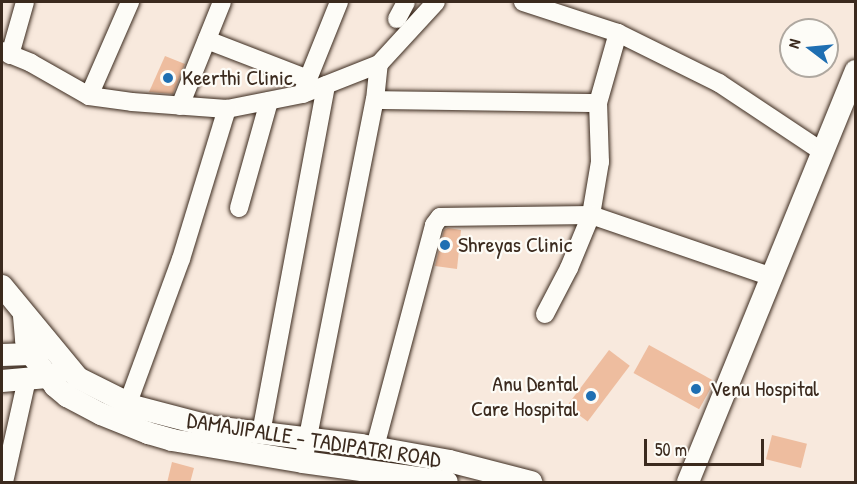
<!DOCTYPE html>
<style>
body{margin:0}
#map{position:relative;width:857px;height:484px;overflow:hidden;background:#f8e9dd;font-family:"Patrick Hand",sans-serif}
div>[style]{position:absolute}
.building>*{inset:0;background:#eebd9f;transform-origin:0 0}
.roads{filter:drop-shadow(0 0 2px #3b2a1e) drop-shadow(0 0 2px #3b2a1e)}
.minor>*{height:18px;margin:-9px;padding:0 9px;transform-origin:9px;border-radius:9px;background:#fdfcf7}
.major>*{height:22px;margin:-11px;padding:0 11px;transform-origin:11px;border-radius:11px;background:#fdfcf7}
.dots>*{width:16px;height:16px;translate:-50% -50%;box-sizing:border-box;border:3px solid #fdfcf7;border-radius:50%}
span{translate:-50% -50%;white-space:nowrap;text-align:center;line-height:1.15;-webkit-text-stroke:4.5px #fdfcf7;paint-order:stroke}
.poi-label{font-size:22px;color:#3b2a1e}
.left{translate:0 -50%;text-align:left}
.right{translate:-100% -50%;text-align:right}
.street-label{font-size:22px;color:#3b2a1e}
.frame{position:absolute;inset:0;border:3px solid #3b2a1e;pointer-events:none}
.north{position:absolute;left:779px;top:18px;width:60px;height:60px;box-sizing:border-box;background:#fdfcf7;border:2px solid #afa8a0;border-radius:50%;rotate:286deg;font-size:16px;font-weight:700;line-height:24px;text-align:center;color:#3b2a1e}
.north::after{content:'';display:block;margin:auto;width:21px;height:27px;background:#1f6fb2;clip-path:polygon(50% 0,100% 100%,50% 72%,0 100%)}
.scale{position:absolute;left:644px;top:439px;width:120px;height:27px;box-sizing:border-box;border:3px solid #3b2a1e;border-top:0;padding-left:8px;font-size:18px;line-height:21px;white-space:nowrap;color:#3b2a1e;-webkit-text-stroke:4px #fdfcf7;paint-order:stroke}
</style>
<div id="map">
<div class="building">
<div style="clip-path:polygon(165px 56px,185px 64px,173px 94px,149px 92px)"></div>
<div style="clip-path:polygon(448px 228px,461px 230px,457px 269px,435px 266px,444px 230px)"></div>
<div style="left:649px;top:345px;width:75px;height:32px;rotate:29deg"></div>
<div style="left:609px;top:350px;width:26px;height:70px;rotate:37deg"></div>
<div style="left:772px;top:435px;width:36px;height:25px;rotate:14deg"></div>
<div style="clip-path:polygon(172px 462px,194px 468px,190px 483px,167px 483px)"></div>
</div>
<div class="roads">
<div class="minor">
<div style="left:523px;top:2px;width:100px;rotate:18.1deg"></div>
<div style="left:618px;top:33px;width:113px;rotate:26.3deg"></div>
<div style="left:719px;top:83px;width:125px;rotate:33.6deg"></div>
<div style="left:397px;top:19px;width:19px;rotate:-62deg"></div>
<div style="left:207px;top:40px;width:108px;rotate:21.1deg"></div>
<div style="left:2px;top:51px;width:31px;rotate:22deg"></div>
<div style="left:31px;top:63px;width:67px;rotate:29.6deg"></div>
<div style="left:89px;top:96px;width:43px;rotate:7.9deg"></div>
<div style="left:132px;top:102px;width:95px;rotate:4.2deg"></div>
<div style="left:227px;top:109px;width:77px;rotate:-11.2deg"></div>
<div style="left:303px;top:94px;width:82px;rotate:-21.5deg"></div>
<div style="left:379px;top:64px;width:84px;rotate:-47.4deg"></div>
<div style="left:10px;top:55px;width:55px;rotate:-74.2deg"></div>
<div style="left:304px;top:89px;width:94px;rotate:-68.1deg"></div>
<div style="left:89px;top:96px;width:103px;rotate:-66.4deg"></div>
<div style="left:375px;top:100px;width:223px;rotate:0.8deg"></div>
<div style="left:180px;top:106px;width:112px;rotate:-68deg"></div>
<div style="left:239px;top:208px;width:111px;rotate:-74.3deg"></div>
<div style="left:545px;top:314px;width:52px;rotate:-62.4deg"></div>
<div style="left:569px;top:268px;width:57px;rotate:-67.5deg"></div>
<div style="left:591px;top:215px;width:54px;rotate:-80.4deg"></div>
<div style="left:600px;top:162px;width:59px;rotate:-91.9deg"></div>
<div style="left:598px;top:103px;width:73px;rotate:-74.1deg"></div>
<div style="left:128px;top:403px;width:153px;rotate:-69.8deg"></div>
<div style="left:181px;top:259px;width:157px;rotate:-73deg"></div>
<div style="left:261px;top:433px;width:354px;rotate:-79.4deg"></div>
<div style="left:375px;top:447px;width:230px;rotate:-75.1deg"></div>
<div style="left:434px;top:225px;width:10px;rotate:-53deg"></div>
<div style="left:440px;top:217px;width:151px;rotate:-0.8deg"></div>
<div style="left:591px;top:215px;width:191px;rotate:18.9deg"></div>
<div style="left:303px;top:462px;width:369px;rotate:-78.8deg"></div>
<div style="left:375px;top:100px;width:36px;rotate:-84deg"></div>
<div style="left:4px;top:482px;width:106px;rotate:-77.4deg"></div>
</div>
<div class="major">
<div style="left:2px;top:286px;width:119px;rotate:50.4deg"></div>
<div style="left:78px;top:378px;width:65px;rotate:26.6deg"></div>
<div style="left:136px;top:407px;width:80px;rotate:14.6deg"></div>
<div style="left:213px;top:427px;width:149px;rotate:6.9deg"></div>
<div style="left:361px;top:445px;width:89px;rotate:10.3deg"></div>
<div style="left:449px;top:461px;width:85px;rotate:14.4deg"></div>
<div style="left:24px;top:316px;width:24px;rotate:85deg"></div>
<div style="left:26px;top:340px;width:15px;rotate:70deg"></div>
<div style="left:31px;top:354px;width:40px;rotate:53deg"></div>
<div style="left:55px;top:386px;width:16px;rotate:40deg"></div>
<div style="left:67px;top:396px;width:38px;rotate:28deg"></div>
<div style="left:101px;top:414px;width:51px;rotate:22deg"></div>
<div style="left:148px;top:433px;width:25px;rotate:16deg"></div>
<div style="left:172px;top:440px;width:133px;rotate:9.5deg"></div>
<div style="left:303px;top:462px;width:145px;rotate:7.9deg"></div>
<div style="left:2px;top:355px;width:29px;rotate:-2deg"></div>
<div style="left:31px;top:354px;width:14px;rotate:-21deg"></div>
<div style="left:2px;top:381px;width:45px;rotate:-5.1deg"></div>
<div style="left:47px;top:377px;width:13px;rotate:-18deg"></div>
<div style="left:688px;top:482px;width:444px;rotate:-67.8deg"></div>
</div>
</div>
<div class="dots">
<div style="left:168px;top:78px;background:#1f6fb2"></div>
<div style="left:445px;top:245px;background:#1f6fb2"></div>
<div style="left:696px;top:389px;background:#1f6fb2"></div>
<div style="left:591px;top:396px;background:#1f6fb2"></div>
</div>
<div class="poi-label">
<span class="left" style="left:182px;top:78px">Keerthi Clinic</span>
<span class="left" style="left:458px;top:245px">Shreyas Clinic</span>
<span class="right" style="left:578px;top:396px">Anu Dental<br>Care Hospital</span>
<span class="left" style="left:710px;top:389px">Venu Hospital</span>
</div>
<div class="street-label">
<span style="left:314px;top:440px;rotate:9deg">DAMAJIPALLE - TADIPATRI ROAD</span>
</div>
<div class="frame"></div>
<div class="north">N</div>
<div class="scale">50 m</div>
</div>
